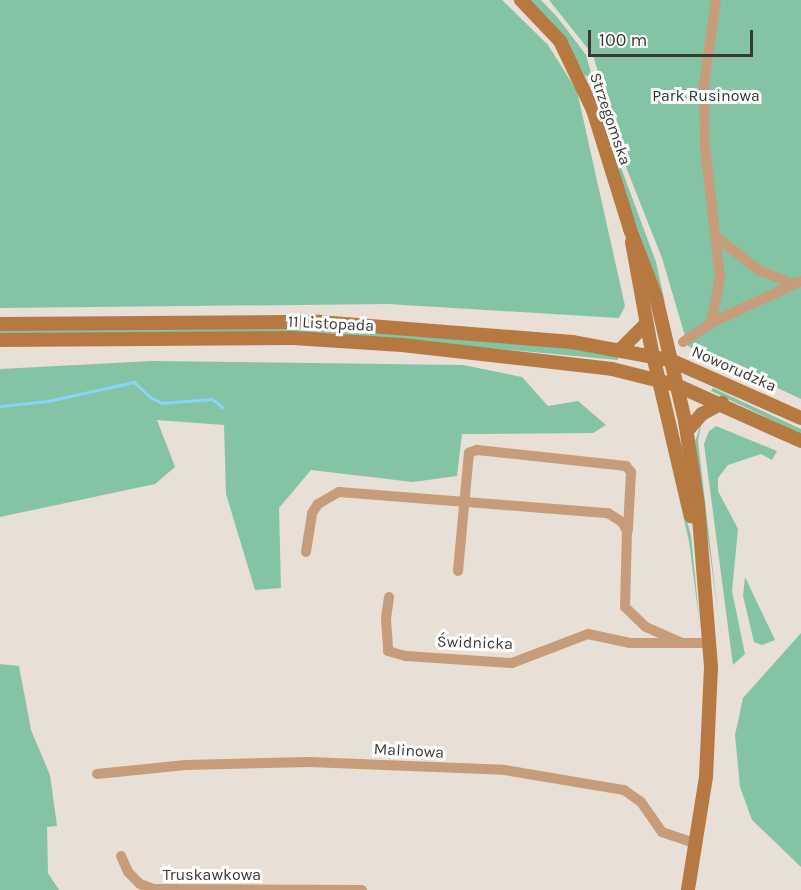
<!DOCTYPE html>
<meta charset="utf-8">
<style>
body{margin:0}
#map{position:relative;width:801px;height:890px;overflow:hidden;background:#e8dfd7;font-family:Karla,sans-serif}
div>[style]{position:absolute}
.green>*{inset:0;background:#85c3a5}
.stream>*{height:3px;margin:-1.5px;padding:0 1.5px;transform-origin:1.5px;border-radius:1.5px;background:#89d3fd}
.street>*{height:10px;margin:-5px;padding:0 5px;transform-origin:5px;border-radius:5px;background:#c79c7a}
.secondary>*{height:14px;margin:-7px;padding:0 7px;transform-origin:7px;border-radius:7px;background:#b77942}
span{translate:-50% -50%;white-space:nowrap;text-align:center;line-height:1.15;-webkit-text-stroke:6px #fff;paint-order:stroke}
.park-label{font-size:16px;color:#183b2c}
.street-label{font-size:16px;color:#3b3734}
.scale{position:absolute;left:588px;top:30px;width:165px;height:27px;box-sizing:border-box;border:3px solid #3b3734;border-top:0;padding-left:8px;font-size:18px;line-height:21px;white-space:nowrap;color:#3b3734;-webkit-text-stroke:4px #fff;paint-order:stroke}
</style>
<div id="map">
<div class="green">
<div style="clip-path:polygon(0 0,502px 0,548px 45px,577px 91px,625px 306px,619px 318px,388px 304px,0 308px)"></div>
<div style="clip-path:polygon(530px 0,541px 0,558px 18px,586px 55px,592px 77px,585px 76px,567px 43px)"></div>
<div style="clip-path:polygon(549px 0,801px 0,801px 399px,688px 346px,662px 258px,626px 167px,593px 55px)"></div>
<div style="clip-path:polygon(613px 146px,656px 262px,665px 303px,609px 152px)"></div>
<div style="clip-path:polygon(328px 328px,564px 347px,618px 355px,618px 360px,328px 333px,0 334px,0 330px)"></div>
<div style="clip-path:polygon(152px 361px,463px 365px,522px 377px,548px 406px,578px 401px,606px 425px,593px 433px,462px 434px,457px 476px,413px 482px,311px 470px,279px 508px,281px 588px,255px 590px,226px 494px,224px 425px,157px 420px,175px 467px,155px 484px,0 517px,0 369px)"></div>
<div style="clip-path:polygon(713px 388px,801px 429px,801px 434px,711px 391px)"></div>
<div style="clip-path:polygon(661px 420px,691px 536px,700px 627px,689px 541px)"></div>
<div style="clip-path:polygon(702px 420px,698px 441px,718px 614px,695px 442px)"></div>
<div style="clip-path:polygon(716px 426px,777px 451px,772px 460px,761px 454px,728px 465px,718px 478px,718px 491px,738px 529px,732px 591px,745px 654px,733px 665px,704px 444px,709px 431px)"></div>
<div style="clip-path:polygon(745px 577px,775px 640px,762px 645px,754px 642px,750px 625px,743px 596px)"></div>
<div style="clip-path:polygon(801px 633px,801px 867px,752px 820px,740px 787px,735px 735px,743px 698px)"></div>
<div style="clip-path:polygon(0 664px,19px 666px,31px 730px,50px 775px,57px 826px,47px 827px,48px 873px,59px 890px,0 890px)"></div>
</div>
<div class="stream">
<div style="left:0;top:406px;width:48px;rotate:-5.9deg"></div>
<div style="left:48px;top:401px;width:88px;rotate:-12.5deg"></div>
<div style="left:134px;top:382px;width:22px;rotate:43deg"></div>
<div style="left:150px;top:397px;width:13px;rotate:27deg"></div>
<div style="left:162px;top:403px;width:50px;rotate:-4.6deg"></div>
<div style="left:212px;top:399px;width:13px;rotate:39deg"></div>
</div>
<div class="street">
<div style="left:716px;top:237px;width:56px;rotate:37.7deg"></div>
<div style="left:760px;top:271px;width:34px;rotate:21deg"></div>
<div style="left:711px;top:323px;width:47px;rotate:-78.9deg"></div>
<div style="left:720px;top:277px;width:131px;rotate:-96.6deg"></div>
<div style="left:705px;top:147px;width:62px;rotate:-90.9deg"></div>
<div style="left:704px;top:85px;width:86px;rotate:-82deg"></div>
<div style="left:683px;top:342px;width:34px;rotate:-34deg"></div>
<div style="left:711px;top:323px;width:99px;rotate:-25deg"></div>
<div style="left:306px;top:552px;width:39px;rotate:-81deg"></div>
<div style="left:312px;top:513px;width:11px;rotate:-56deg"></div>
<div style="left:318px;top:504px;width:24px;rotate:-30deg"></div>
<div style="left:339px;top:492px;width:270px;rotate:4.5deg"></div>
<div style="left:608px;top:513px;width:17px;rotate:33deg"></div>
<div style="left:622px;top:522px;width:10px;rotate:61deg"></div>
<div style="left:627px;top:531px;width:76px;rotate:91.5deg"></div>
<div style="left:625px;top:607px;width:29px;rotate:44deg"></div>
<div style="left:646px;top:627px;width:39px;rotate:24deg"></div>
<div style="left:458px;top:571px;width:119px;rotate:-84.7deg"></div>
<div style="left:469px;top:453px;width:9px;rotate:-21deg"></div>
<div style="left:477px;top:450px;width:150px;rotate:6.1deg"></div>
<div style="left:626px;top:466px;width:8px;rotate:50deg"></div>
<div style="left:631px;top:472px;width:58px;rotate:93deg"></div>
<div style="left:389px;top:597px;width:22px;rotate:98deg"></div>
<div style="left:386px;top:619px;width:32px;rotate:86deg"></div>
<div style="left:388px;top:651px;width:19px;rotate:16deg"></div>
<div style="left:406px;top:656px;width:106px;rotate:3.8deg"></div>
<div style="left:512px;top:663px;width:81px;rotate:-20.9deg"></div>
<div style="left:588px;top:634px;width:43px;rotate:12.1deg"></div>
<div style="left:630px;top:643px;width:80px"></div>
<div style="left:97px;top:774px;width:89px;rotate:-5.8deg"></div>
<div style="left:186px;top:765px;width:123px;rotate:-1.4deg"></div>
<div style="left:309px;top:762px;width:195px;rotate:2.3deg"></div>
<div style="left:504px;top:770px;width:122px;rotate:9.5deg"></div>
<div style="left:624px;top:790px;width:21px;rotate:35deg"></div>
<div style="left:641px;top:802px;width:37px;rotate:55deg"></div>
<div style="left:662px;top:832px;width:37px;rotate:19deg"></div>
<div style="left:121px;top:856px;width:17px;rotate:66deg"></div>
<div style="left:128px;top:872px;width:17px;rotate:45deg"></div>
<div style="left:140px;top:884px;width:15px;rotate:20deg"></div>
<div style="left:154px;top:889px;width:208px;rotate:0.3deg"></div>
</div>
<div class="secondary">
<div style="left:521px;top:0;width:57px;rotate:46.4deg"></div>
<div style="left:560px;top:41px;width:76px;rotate:64.4deg"></div>
<div style="left:593px;top:110px;width:125px;rotate:72.7deg"></div>
<div style="left:630px;top:229px;width:73px;rotate:69.1deg"></div>
<div style="left:656px;top:297px;width:127px;rotate:76.8deg"></div>
<div style="left:685px;top:421px;width:85px;rotate:81.2deg"></div>
<div style="left:698px;top:505px;width:163px;rotate:85.4deg"></div>
<div style="left:711px;top:667px;width:110px;rotate:92.6deg"></div>
<div style="left:706px;top:777px;width:114px;rotate:99.1deg"></div>
<div style="left:632px;top:242px;width:107px;rotate:79.7deg"></div>
<div style="left:651px;top:347px;width:174px;rotate:76.7deg"></div>
<div style="left:0;top:324px;width:319px;rotate:-0.4deg"></div>
<div style="left:319px;top:322px;width:254px;rotate:4.5deg"></div>
<div style="left:572px;top:342px;width:100px;rotate:10.4deg"></div>
<div style="left:670px;top:360px;width:143px;rotate:23.9deg"></div>
<div style="left:0;top:340px;width:293px;rotate:-0.4deg"></div>
<div style="left:293px;top:338px;width:109px;rotate:3.7deg"></div>
<div style="left:402px;top:345px;width:211px;rotate:6.5deg"></div>
<div style="left:612px;top:369px;width:66px;rotate:14deg"></div>
<div style="left:676px;top:385px;width:137px;rotate:24.1deg"></div>
<div style="left:621px;top:349px;width:35px;rotate:-45deg"></div>
<div style="left:687px;top:431px;width:23px;rotate:-49deg"></div>
<div style="left:702px;top:414px;width:23px;rotate:-29deg"></div>
</div>
<div class="park-label">
<span style="left:706px;top:96px">Park Rusinowa</span>
</div>
<div class="street-label">
<span style="left:610px;top:119px;rotate:71deg">Strzegomska</span>
<span style="left:331px;top:324px;rotate:3deg">11 Listopada</span>
<span style="left:734px;top:369px;rotate:24deg">Noworudzka</span>
<span style="left:475px;top:643px;rotate:2deg">Świdnicka</span>
<span style="left:409px;top:751px;rotate:3deg">Malinowa</span>
<span style="left:212px;top:875px">Truskawkowa</span>
</div>
<div class="scale">100 m</div>
</div>
